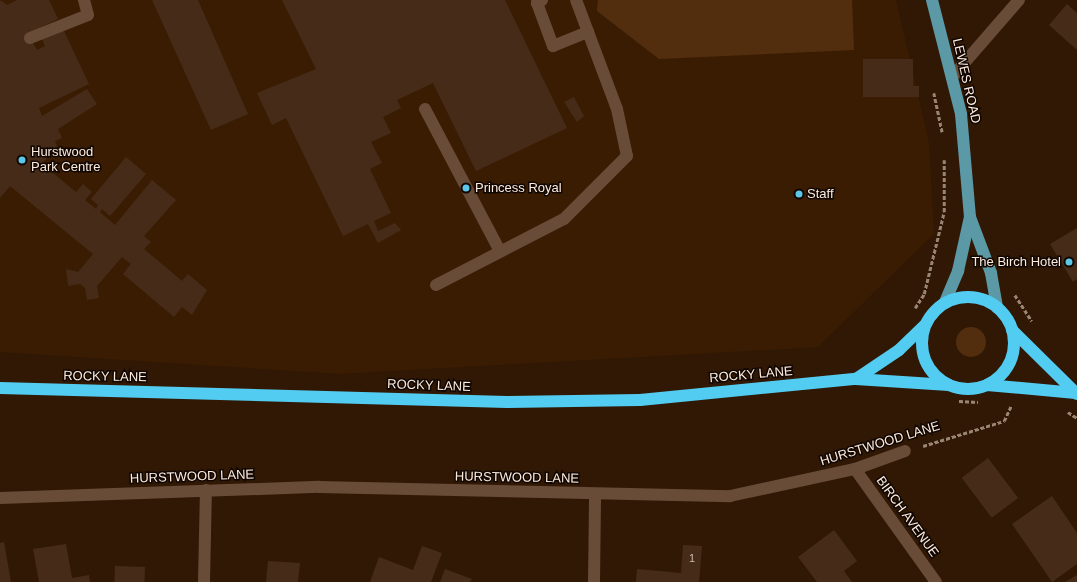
<!DOCTYPE html>
<style>
body{margin:0}
#map{position:relative;width:1077px;height:582px;overflow:hidden;background:#301804;font-family:Arial,sans-serif}
div>[style]{position:absolute}
.built>*{inset:0;background:#3a1c02}
.green>*{inset:0;background:#522e0f}
.round{border-radius:50%}
.building>*{inset:0;background:#462c18;transform-origin:0 0}
.path>*{height:2.5px;margin-top:-1.25px;transform-origin:0;background:repeating-linear-gradient(90deg,#998574 0 4px,transparent 0 6px)}
.minor>*{height:12px;margin:-6px;padding:0 6px;transform-origin:6px;border-radius:6px;background:#684c38}
.major>*{height:12px;margin:-6px;padding:0 6px;transform-origin:6px;border-radius:6px;background:#5b99a7}
.highway>*{height:12px;margin:-6px;padding:0 6px;transform-origin:6px;border-radius:6px;background:#52ccf1}
.highway>.ring{margin:-6px;padding:0;box-sizing:content-box;background:none;border:12px solid #52ccf1;border-radius:50%}
.dots>*{width:11px;height:11px;translate:-50% -50%;box-sizing:border-box;border:2px solid #100602;border-radius:50%}
span{translate:-50% -50%;white-space:nowrap;text-align:center;line-height:1.15;-webkit-text-stroke:3px #100602;paint-order:stroke}
.number-label{font-size:11px;color:#cebbac}
.number-label span{-webkit-text-stroke-width:0}
.street-label{font-size:13px;color:#fcebde}
.poi-label{font-size:13px;color:#fcebde}
.left{translate:0 -50%;text-align:left}
.right{translate:-100% -50%;text-align:right}
</style>
<div id="map">
<div class="built">
<div style="clip-path:polygon(0 0,896px 0,929px 143px,934px 234px,818px 347px,339px 374px,0 352px)"></div>
</div>
<div class="green">
<div style="clip-path:polygon(598px 0,852px 0,854px 50px,659px 59px,597px 11px)"></div>
<div class="round" style="left:956px;top:327px;width:30px;height:30px"></div>
</div>
<div class="building">
<div style="clip-path:polygon(0 0,7px 5px,17px 0,49px 0,58px 19px,29px 33px,30px 38px,37px 50px,45px 46px,42px 39px,63px 29px,89px 84px,39px 108px,42px 116px,87px 89px,97px 104px,58px 129px,62px 138px,55px 141px,57px 146px,42px 164px,76px 192px,83px 184px,92px 192px,85px 200px,96px 209px,98px 205px,91px 199px,126px 157px,146px 174px,110px 216px,102px 209px,100px 212px,115px 225px,152px 180px,176px 200px,144px 236px,151px 242px,144px 249px,182px 281px,188px 274px,207px 290px,192px 315px,182px 307px,174px 317px,123px 274px,131px 264px,122px 257px,97px 286px,99px 298px,87px 300px,85px 288px,80px 284px,68px 286px,66px 269px,78px 272px,93px 254px,10px 186px,0 198px)"></div>
<div style="clip-path:polygon(152px 0,198px 0,248px 114px,211px 130px)"></div>
<div style="clip-path:polygon(282px 0,505px 0,567px 128px,476px 171px,433px 83px,397px 100px,401px 108px,383px 117px,391px 133px,371px 142px,382px 163px,370px 169px,391px 213px,374px 221px,378px 231px,395px 223px,401px 230px,378px 243px,368px 224px,343px 236px,286px 118px,272px 125px,257px 93px,316px 69px)"></div>
<div style="clip-path:polygon(1067px 4px,1077px 13px,1077px 50px,1049px 25px)"></div>
<div style="clip-path:polygon(863px 59px,913px 59px,913px 86px,919px 86px,919px 97px,863px 97px)"></div>
<div style="clip-path:polygon(574px 97px,584px 116px,577px 122px,564px 102px)"></div>
<div style="clip-path:polygon(1077px 228px,1077px 279px,1073px 282px,1050px 244px)"></div>
<div style="left:988px;top:458px;width:50px;height:33px;rotate:53deg"></div>
<div style="clip-path:polygon(1052px 496px,1077px 533px,1077px 564px,1052px 582px,1012px 524px)"></div>
<div style="clip-path:polygon(834px 530px,857px 561px,844px 571px,852px 582px,817px 582px,798px 557px)"></div>
<div style="clip-path:polygon(4px 542px,11px 582px,0 582px,0 543px)"></div>
<div style="clip-path:polygon(66px 544px,72px 578px,89px 575px,90px 582px,39px 582px,33px 549px)"></div>
<div style="clip-path:polygon(683px 545px,702px 546px,699px 582px,636px 582px,637px 569px,681px 573px)"></div>
<div style="clip-path:polygon(422px 546px,442px 553px,431px 582px,370px 582px,379px 557px,413px 570px)"></div>
<div style="clip-path:polygon(268px 561px,300px 563px,298px 582px,266px 582px)"></div>
<div style="left:115px;top:566px;width:30px;height:16px;rotate:2deg"></div>
<div style="clip-path:polygon(445px 569px,472px 579px,470px 582px,440px 582px)"></div>
<div style="clip-path:polygon(1077px 575px,1077px 582px,1065px 582px)"></div>
</div>
<div class="path">
<div style="left:934px;top:93px;width:40px;rotate:78deg"></div>
<div style="left:1015px;top:295px;width:31px;rotate:57deg"></div>
<div style="left:915px;top:308px;width:17px;rotate:-57deg"></div>
<div style="left:924px;top:294px;width:84px;rotate:-76.3deg"></div>
<div style="left:944px;top:212px;width:52px;rotate:-90deg"></div>
<div style="left:959px;top:401px;width:19px;rotate:3deg"></div>
<div style="left:1068px;top:412px;width:11px;rotate:34deg"></div>
<div style="left:923px;top:446px;width:85px;rotate:-17.2deg"></div>
<div style="left:1004px;top:421px;width:17px;rotate:-65deg"></div>
</div>
<div class="minor">
<div style="left:542px;top:0;width:6px;rotate:149deg"></div>
<div style="left:537px;top:3px;width:46px;rotate:69.6deg"></div>
<div style="left:553px;top:46px;width:38px;rotate:-22deg"></div>
<div style="left:30px;top:38px;width:62px;rotate:-21.6deg"></div>
<div style="left:88px;top:15px;width:16px;rotate:-105deg"></div>
<div style="left:952px;top:77px;width:102px;rotate:-49deg"></div>
<div style="left:425px;top:109px;width:161px;rotate:62.2deg"></div>
<div style="left:436px;top:285px;width:144px;rotate:-27.3deg"></div>
<div style="left:564px;top:219px;width:89px;rotate:-45deg"></div>
<div style="left:627px;top:156px;width:48px;rotate:-102deg"></div>
<div style="left:617px;top:109px;width:116px;rotate:-110.6deg"></div>
<div style="left:855px;top:469px;width:139px;rotate:54.4deg"></div>
<div style="left:0;top:498px;width:319px;rotate:-2deg"></div>
<div style="left:319px;top:487px;width:411px;rotate:1.3deg"></div>
<div style="left:730px;top:496px;width:128px;rotate:-12.2deg"></div>
<div style="left:855px;top:469px;width:53px;rotate:-19.8deg"></div>
<div style="left:204px;top:582px;width:92px;rotate:-88.8deg"></div>
<div style="left:594px;top:582px;width:88px;rotate:-89.3deg"></div>
</div>
<div class="major">
<div style="left:932px;top:0;width:118px;rotate:75.7deg"></div>
<div style="left:961px;top:114px;width:103px;rotate:85deg"></div>
<div style="left:970px;top:217px;width:60px;rotate:69.4deg"></div>
<div style="left:991px;top:273px;width:35px;rotate:80deg"></div>
<div style="left:945px;top:302px;width:34px;rotate:-67deg"></div>
<div style="left:958px;top:271px;width:55px;rotate:-77.5deg"></div>
</div>
<div class="highway">
<div class="ring" style="left:922px;top:297px;width:80px;height:80px"></div>
<div style="left:1012px;top:330px;width:91px;rotate:44.6deg"></div>
<div style="left:856px;top:379px;width:52px;rotate:-34deg"></div>
<div style="left:899px;top:350px;width:36px;rotate:-44deg"></div>
<div style="left:987px;top:385px;width:89px;rotate:5.1deg"></div>
<div style="left:0;top:388px;width:507px;rotate:1.58deg"></div>
<div style="left:507px;top:402px;width:133px;rotate:-0.9deg"></div>
<div style="left:640px;top:400px;width:217px;rotate:-5.6deg"></div>
<div style="left:856px;top:379px;width:93px;rotate:3.7deg"></div>
</div>
<div class="dots">
<div style="left:22px;top:160px;background:#5dc7e8"></div>
<div style="left:466px;top:188px;background:#5dc7e8"></div>
<div style="left:799px;top:194px;background:#5dc7e8"></div>
<div style="left:1069px;top:262px;background:#5dc7e8"></div>
</div>
<div class="number-label">
<span style="left:692px;top:558px">1</span>
</div>
<div class="street-label">
<span style="left:966px;top:81px;rotate:77deg">LEWES ROAD</span>
<span style="left:751px;top:375px;rotate:-5deg">ROCKY LANE</span>
<span style="left:105px;top:377px;rotate:1deg">ROCKY LANE</span>
<span style="left:429px;top:386px;rotate:2deg">ROCKY LANE</span>
<span style="left:880px;top:444px;rotate:-17deg">HURSTWOOD LANE</span>
<span style="left:192px;top:477px;rotate:-2deg">HURSTWOOD LANE</span>
<span style="left:517px;top:478px;rotate:1deg">HURSTWOOD LANE</span>
<span style="left:907px;top:517px;rotate:54deg">BIRCH AVENUE</span>
</div>
<div class="poi-label">
<span class="left" style="left:31px;top:160px">Hurstwood<br>Park Centre</span>
<span class="left" style="left:475px;top:188px">Princess Royal</span>
<span class="left" style="left:807px;top:194px">Staff</span>
<span class="right" style="left:1061px;top:262px">The Birch Hotel</span>
</div>
</div>
